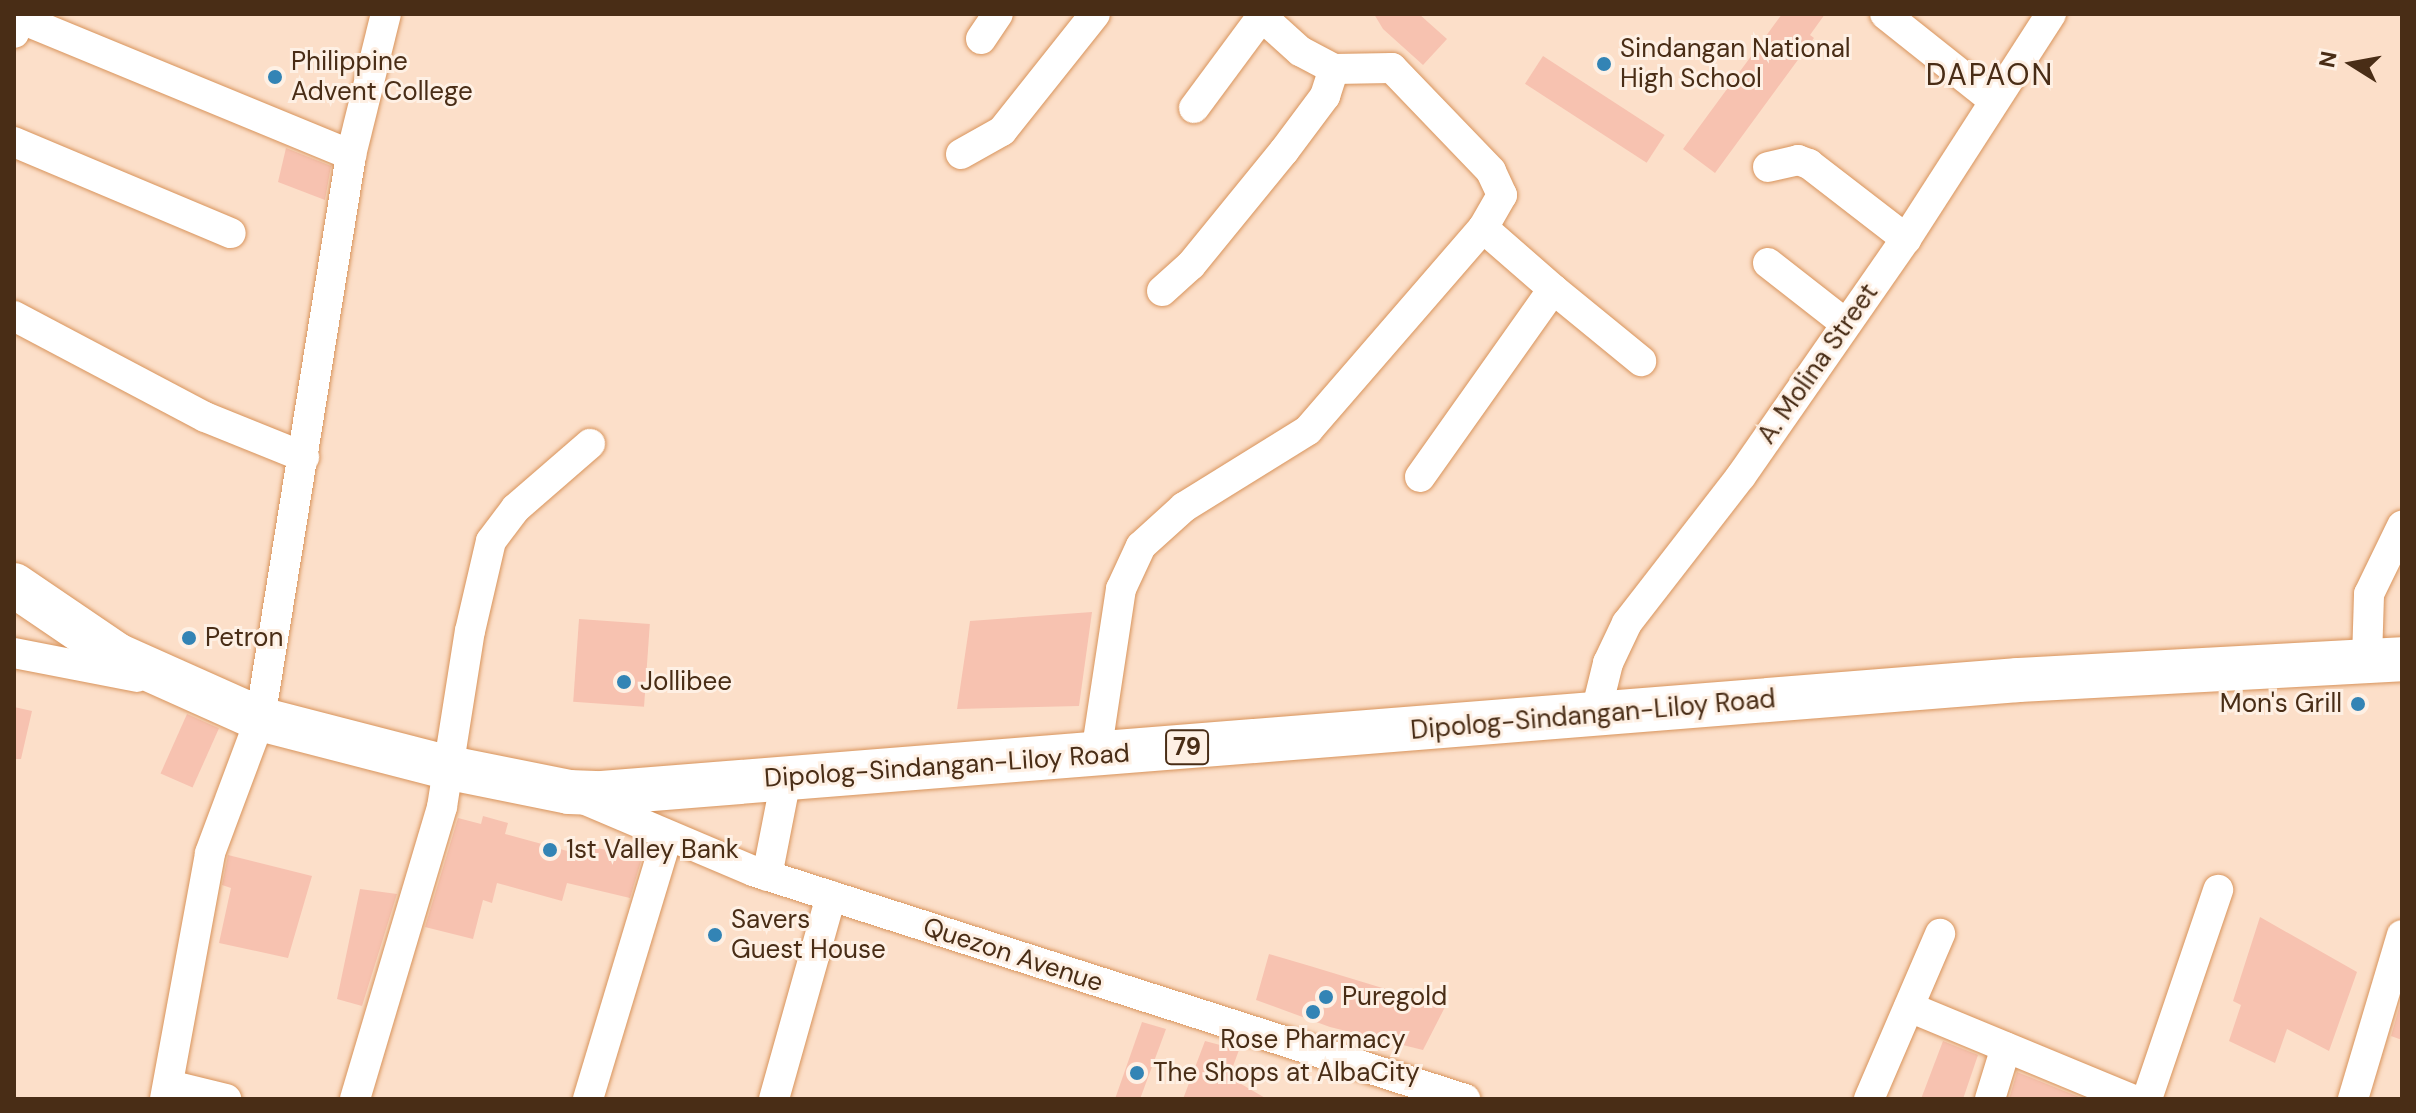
<!DOCTYPE html>
<style>
body{margin:0}
#map{position:relative;width:2416px;height:1113px;overflow:hidden;background:#fcdfc9;font-family:"DM Sans",sans-serif}
div>[style]{position:absolute}
.building>*{inset:0;background:#f7c2b0;transform-origin:0 0}
.roads{filter:drop-shadow(0 0 2px #d8945c) drop-shadow(0 0 2px #d8945c)}
.minor>*{height:30px;margin:-15px;padding:0 15px;transform-origin:15px;border-radius:15px;background:#fff}
.highway>*{height:44px;margin:-22px;padding:0 22px;transform-origin:22px;border-radius:22px;background:#fff}
.dots>*{width:22px;height:22px;translate:-50% -50%;box-sizing:border-box;border:4px solid #fef0e4;border-radius:50%}
span{translate:-50% -50%;white-space:nowrap;text-align:center;line-height:1.15;-webkit-text-stroke:6px #fef0e4;paint-order:stroke}
.shield-label span{padding:2px 6px;background:#fef0e4;border:2px solid;border-radius:6px;-webkit-text-stroke-width:0}
.shield-label{font-size:24px;color:#492d16;font-weight:700}
.poi-label{font-size:26px;color:#492d16}
.left{translate:0 -50%;text-align:left}
.right{translate:-100% -50%;text-align:right}
.street-label{font-size:26px;color:#492d16}
.quarter-label{font-size:30px;color:#492d16;letter-spacing:2px}
.frame{position:absolute;inset:0;border:16px solid #492d16;pointer-events:none}
.north{position:absolute;left:2312px;top:24px;width:80px;height:80px;-webkit-text-stroke:6px #fef0e4;paint-order:stroke;rotate:281deg;font-size:22px;font-weight:700;line-height:32px;text-align:center;color:#492d16}
.north::after{content:'';display:block;margin:auto;width:28px;height:36px;background:#492d16;clip-path:polygon(50% 0,100% 100%,50% 72%,0 100%)}
</style>
<div id="map">
<div class="building">
<div style="clip-path:polygon(1374px 14px,1419px 14px,1447px 39px,1423px 65px,1383px 29px)"></div>
<div style="clip-path:polygon(1782px 14px,1825px 14px,1810px 35px,1814px 38px,1715px 173px,1683px 149px)"></div>
<div style="left:1543px;top:56px;width:145px;height:33px;rotate:33deg"></div>
<div style="clip-path:polygon(286px 148px,331px 166px,325px 200px,278px 182px)"></div>
<div style="clip-path:polygon(1092px 612px,1079px 706px,957px 709px,970px 621px)"></div>
<div style="left:579px;top:619px;width:71px;height:83px;rotate:4deg"></div>
<div style="clip-path:polygon(14px 707px,32px 711px,21px 759px,14px 759px)"></div>
<div style="left:187px;top:714px;width:35px;height:65px;rotate:24deg"></div>
<div style="clip-path:polygon(483px 816px,508px 823px,505px 834px,582px 855px,584px 845px,642px 858px,630px 898px,567px 883px,562px 901px,497px 883px,492px 903px,483px 900px,473px 939px,425px 927px,458px 818px,481px 824px)"></div>
<div style="clip-path:polygon(228px 855px,312px 876px,288px 958px,219px 943px,231px 888px,222px 885px)"></div>
<div style="clip-path:polygon(360px 889px,397px 894px,362px 1006px,337px 999px)"></div>
<div style="clip-path:polygon(2260px 917px,2357px 972px,2329px 1051px,2287px 1029px,2275px 1063px,2229px 1041px,2241px 1005px,2233px 1001px)"></div>
<div style="clip-path:polygon(1269px 954px,1310px 966px,1445px 1007px,1423px 1050px,1330px 1027px,1256px 1000px)"></div>
<div style="clip-path:polygon(2402px 998px,2402px 1040px,2391px 1036px)"></div>
<div style="clip-path:polygon(1142px 1022px,1166px 1029px,1159px 1048px,1140px 1099px,1115px 1099px)"></div>
<div style="clip-path:polygon(1205px 1041px,1239px 1050px,1229px 1077px,1267px 1099px,1183px 1099px)"></div>
<div style="clip-path:polygon(1943px 1041px,1978px 1055px,1963px 1099px,1921px 1099px)"></div>
<div style="clip-path:polygon(2017px 1072px,2022px 1074px,2084px 1099px,2009px 1099px)"></div>
</div>
<div class="roads">
<div class="minor">
<div style="left:1885px;top:14px;width:138px;rotate:38.5deg"></div>
<div style="left:14px;top:33px;width:12px;rotate:-70deg"></div>
<div style="left:18px;top:22px;width:8px;rotate:-7deg"></div>
<div style="left:26px;top:21px;width:352px;rotate:22.4deg"></div>
<div style="left:981px;top:39px;width:30px;rotate:-56deg"></div>
<div style="left:1194px;top:108px;width:114px;rotate:-53.5deg"></div>
<div style="left:14px;top:142px;width:235px;rotate:22.8deg"></div>
<div style="left:961px;top:154px;width:47px;rotate:-29.3deg"></div>
<div style="left:1002px;top:131px;width:149px;rotate:-51.5deg"></div>
<div style="left:1768px;top:167px;width:31px;rotate:-13deg"></div>
<div style="left:1798px;top:160px;width:12px;rotate:20deg"></div>
<div style="left:1809px;top:164px;width:123px;rotate:37.7deg"></div>
<div style="left:1768px;top:263px;width:99px;rotate:38deg"></div>
<div style="left:1553px;top:289px;width:114px;rotate:39.3deg"></div>
<div style="left:1162px;top:291px;width:39px;rotate:-42deg"></div>
<div style="left:1191px;top:265px;width:147px;rotate:-50.8deg"></div>
<div style="left:1284px;top:151px;width:69px;rotate:-53.3deg"></div>
<div style="left:1325px;top:96px;width:28px;rotate:-72deg"></div>
<div style="left:14px;top:316px;width:216px;rotate:27.9deg"></div>
<div style="left:205px;top:417px;width:107px;rotate:22deg"></div>
<div style="left:1420px;top:477px;width:230px;rotate:-54.7deg"></div>
<div style="left:1553px;top:289px;width:93px;rotate:-138.9deg"></div>
<div style="left:14px;top:653px;width:125px;rotate:11deg"></div>
<div style="left:2367px;top:659px;width:65px;rotate:-88.2deg"></div>
<div style="left:2369px;top:594px;width:76px;rotate:-64.1deg"></div>
<div style="left:1595px;top:716px;width:55px;rotate:-76.2deg"></div>
<div style="left:1608px;top:663px;width:44px;rotate:-64.6deg"></div>
<div style="left:1627px;top:623px;width:186px;rotate:-52.2deg"></div>
<div style="left:1741px;top:476px;width:289px;rotate:-55.2deg"></div>
<div style="left:1906px;top:239px;width:268px;rotate:-57.2deg"></div>
<div style="left:1096px;top:754px;width:167px;rotate:-81.4deg"></div>
<div style="left:1121px;top:589px;width:47px;rotate:-65.1deg"></div>
<div style="left:1141px;top:546px;width:58px;rotate:-42.2deg"></div>
<div style="left:1184px;top:507px;width:146px;rotate:-31.8deg"></div>
<div style="left:1308px;top:430px;width:267px;rotate:-49.1deg"></div>
<div style="left:1483px;top:228px;width:38px;rotate:-60deg"></div>
<div style="left:1502px;top:195px;width:26px;rotate:-115deg"></div>
<div style="left:1491px;top:171px;width:143px;rotate:-133.9deg"></div>
<div style="left:1392px;top:68px;width:58px;rotate:179deg"></div>
<div style="left:1334px;top:69px;width:38px;rotate:-152deg"></div>
<div style="left:1300px;top:51px;width:55px;rotate:-137.9deg"></div>
<div style="left:581px;top:798px;width:187px;rotate:23deg"></div>
<div style="left:753px;top:871px;width:748px;rotate:17.76deg"></div>
<div style="left:767px;top:876px;width:99px;rotate:-78.9deg"></div>
<div style="left:1909px;top:1007px;width:240px;rotate:22.5deg"></div>
<div style="left:169px;top:1085px;width:59px;rotate:13.8deg"></div>
<div style="left:165px;top:1099px;width:250px;rotate:-79.6deg"></div>
<div style="left:210px;top:853px;width:143px;rotate:-69.5deg"></div>
<div style="left:260px;top:719px;width:571px;rotate:-80.83deg"></div>
<div style="left:351px;top:155px;width:145px;rotate:-76.1deg"></div>
<div style="left:355px;top:1099px;width:305px;rotate:-73.4deg"></div>
<div style="left:442px;top:807px;width:178px;rotate:-81deg"></div>
<div style="left:470px;top:631px;width:92px;rotate:-76.9deg"></div>
<div style="left:491px;top:541px;width:41px;rotate:-52.9deg"></div>
<div style="left:516px;top:508px;width:98px;rotate:-40.9deg"></div>
<div style="left:588px;top:1099px;width:274px;rotate:-73.2deg"></div>
<div style="left:774px;top:1099px;width:211px;rotate:-74.3deg"></div>
<div style="left:1869px;top:1099px;width:180px;rotate:-66.7deg"></div>
<div style="left:1990px;top:1099px;width:54px;rotate:-72.9deg"></div>
<div style="left:2147px;top:1099px;width:221px;rotate:-71.2deg"></div>
<div style="left:2353px;top:1099px;width:171px;rotate:-73.4deg"></div>
</div>
<div class="highway">
<div style="left:14px;top:585px;width:125px;rotate:34.2deg"></div>
<div style="left:117px;top:655px;width:157px;rotate:24.1deg"></div>
<div style="left:260px;top:719px;width:196px;rotate:14.5deg"></div>
<div style="left:450px;top:768px;width:121px;rotate:11.4deg"></div>
<div style="left:569px;top:792px;width:33px;rotate:2deg"></div>
<div style="left:602px;top:793px;width:1421px;rotate:-4.56deg"></div>
<div style="left:2018px;top:680px;width:385px;rotate:-3.1deg"></div>
</div>
</div>
<div class="dots">
<div style="left:1604px;top:64px;background:#3384b5"></div>
<div style="left:275px;top:77px;background:#3384b5"></div>
<div style="left:189px;top:638px;background:#3384b5"></div>
<div style="left:624px;top:682px;background:#3384b5"></div>
<div style="left:2358px;top:704px;background:#3384b5"></div>
<div style="left:550px;top:850px;background:#3384b5"></div>
<div style="left:715px;top:935px;background:#3384b5"></div>
<div style="left:1326px;top:997px;background:#3384b5"></div>
<div style="left:1313px;top:1012px;background:#3384b5"></div>
<div style="left:1137px;top:1073px;background:#3384b5"></div>
</div>
<div class="shield-label">
<span style="left:1187px;top:747px">79</span>
</div>
<div class="poi-label">
<span class="left" style="left:1620px;top:64px">Sindangan National<br>High School</span>
<span class="left" style="left:291px;top:77px">Philippine<br>Advent College</span>
<span class="left" style="left:205px;top:638px">Petron</span>
<span class="left" style="left:640px;top:682px">Jollibee</span>
<span class="right" style="left:2342px;top:704px">Mon's Grill</span>
<span class="left" style="left:566px;top:850px">1st Valley Bank</span>
<span class="left" style="left:731px;top:935px">Savers<br>Guest House</span>
<span class="left" style="left:1342px;top:997px">Puregold</span>
<span style="left:1313px;top:1040px">Rose Pharmacy</span>
<span class="left" style="left:1153px;top:1073px">The Shops at AlbaCity</span>
</div>
<div class="street-label">
<span style="left:1818px;top:364px;rotate:-55deg">A. Molina Street</span>
<span style="left:1593px;top:715px;rotate:-5deg">Dipolog-Sindangan-Liloy Road</span>
<span style="left:947px;top:766px;rotate:-4deg">Dipolog-Sindangan-Liloy Road</span>
<span style="left:1013px;top:955px;rotate:18deg">Quezon Avenue</span>
</div>
<div class="quarter-label">
<span style="left:1990px;top:75px">DAPAON</span>
</div>
<div class="frame"></div>
<div class="north">N</div>
</div>
